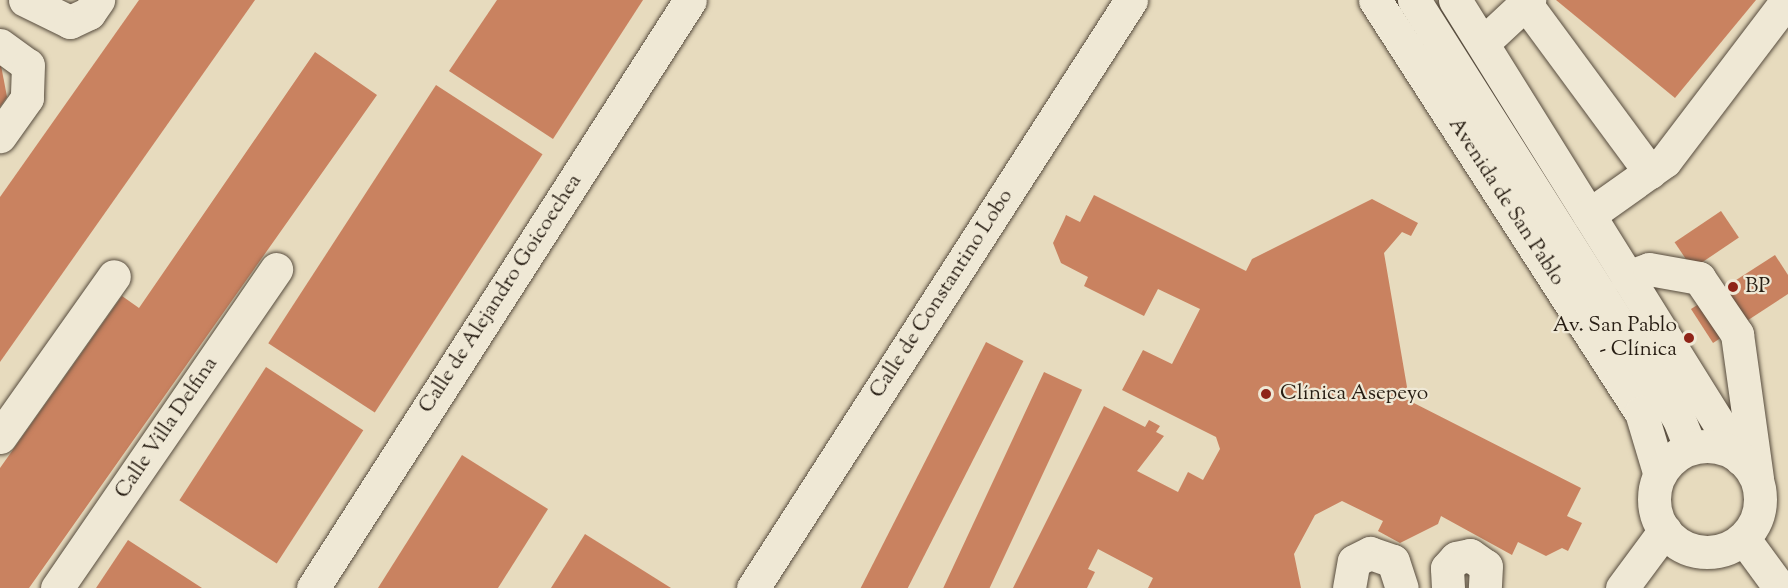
<!DOCTYPE html>
<meta charset="utf-8">
<style>
body{margin:0}
#map{position:relative;width:1788px;height:588px;overflow:hidden;background:#e7dbbe;font-family:"Sorts Mill Goudy",serif}
div>[style]{position:absolute}
.building>*{inset:0;background:#c98260;transform-origin:0 0}
.roads{filter:drop-shadow(0 0 2px #574c3e) drop-shadow(0 0 2px #574c3e)}
.minor>*{height:33px;margin:-16.5px;padding:0 16.5px;transform-origin:16.5px;border-radius:16.5px;background:#efe8d5}
.minor>.ring{margin:-16.5px;padding:0;box-sizing:content-box;background:none;border:33px solid #efe8d5;border-radius:50%}
.dots>*{width:16px;height:16px;translate:-50% -50%;box-sizing:border-box;border:3px solid #efe8d5;border-radius:50%}
span{translate:-50% -50%;white-space:nowrap;text-align:center;line-height:1.15;-webkit-text-stroke:4.5px #efe8d5;paint-order:stroke}
.street-label{font-size:21px;color:#271d13}
.poi-label{font-size:21px;color:#271d13}
.left{translate:0 -50%;text-align:left}
.right{translate:-100% -50%;text-align:right}
</style>
<div id="map">
<div class="building">
<div style="clip-path:polygon(139px 0,255px 0,0 362px,0 197px)"></div>
<div style="clip-path:polygon(497px 0,643px 0,553px 139px,449px 71px)"></div>
<div style="clip-path:polygon(1556px 0,1756px 0,1675px 98px)"></div>
<div style="clip-path:polygon(315px 52px,377px 95px,29px 588px,0 588px,0 468px,122px 296px,139px 308px)"></div>
<div style="clip-path:polygon(0 60px,7px 97px,0 107px)"></div>
<div style="left:436px;top:85px;width:127px;height:308px;rotate:33deg"></div>
<div style="clip-path:polygon(1094px 195px,1246px 271px,1252px 259px,1372px 199px,1418px 223px,1411px 236px,1402px 232px,1384px 253px,1407px 387px,1402px 397px,1581px 488px,1567px 516px,1582px 523px,1568px 551px,1562px 548px,1546px 556px,1518px 542px,1512px 555px,1441px 516px,1438px 524px,1400px 543px,1378px 531px,1383px 521px,1342px 501px,1315px 515px,1294px 554px,1301px 588px,1148px 588px,1153px 578px,1098px 549px,1088px 569px,1095px 572px,1087px 588px,1013px 588px,1104px 406px,1145px 427px,1149px 420px,1160px 426px,1156px 432px,1164px 436px,1137px 471px,1178px 492px,1188px 472px,1203px 480px,1220px 449px,1216px 437px,1122px 390px,1143px 350px,1172px 364px,1200px 309px,1158px 289px,1144px 316px,1084px 286px,1088px 277px,1061px 263px,1053px 243px,1064px 220px,1066px 215px,1080px 222px)"></div>
<div style="left:1721px;top:211px;width:32px;height:56px;rotate:56deg"></div>
<div style="clip-path:polygon(1775px 255px,1788px 275px,1788px 294px,1713px 343px,1691px 309px)"></div>
<div style="left:986px;top:342px;width:42px;height:276px;rotate:27deg"></div>
<div style="left:266px;top:367px;width:116px;height:159px;rotate:33deg"></div>
<div style="left:1044px;top:372px;width:42px;height:242px;rotate:25deg"></div>
<div style="clip-path:polygon(462px 455px,548px 509px,498px 588px,378px 588px)"></div>
<div style="clip-path:polygon(585px 534px,671px 588px,551px 588px)"></div>
<div style="clip-path:polygon(128px 540px,202px 588px,96px 588px)"></div>
</div>
<div class="roads">
<div class="minor">
<div style="left:25px;top:0;width:50px;rotate:26.1deg"></div>
<div style="left:70px;top:22px;width:21px;rotate:-25deg"></div>
<div style="left:89px;top:13px;width:16px;rotate:-55deg"></div>
<div style="left:1375px;top:0;width:490px;rotate:57.2deg"></div>
<div style="left:1641px;top:412px;width:63px;rotate:73.3deg"></div>
<div style="left:1414px;top:0;width:494px;rotate:57.7deg"></div>
<div style="left:1678px;top:417px;width:32px;rotate:68deg"></div>
<div style="left:1455px;top:0;width:541px;rotate:58.07deg"></div>
<div style="left:1526px;top:4px;width:209px;rotate:53.6deg"></div>
<div style="left:1484px;top:42px;width:62px;rotate:-43deg"></div>
<div style="left:0;top:45px;width:34px;rotate:36deg"></div>
<div style="left:28px;top:65px;width:33px;rotate:92deg"></div>
<div style="left:27px;top:98px;width:47px;rotate:125.4deg"></div>
<div style="left:1589px;top:215px;width:93px;rotate:-35.4deg"></div>
<div style="left:1665px;top:161px;width:202px;rotate:-52.8deg"></div>
<div style="left:1627px;top:277px;width:23px;rotate:-20deg"></div>
<div style="left:1649px;top:269px;width:51px;rotate:10.2deg"></div>
<div style="left:1699px;top:278px;width:68px;rotate:55.8deg"></div>
<div style="left:1737px;top:334px;width:145px;rotate:82.1deg"></div>
<div style="left:0;top:437px;width:197px;rotate:-54.7deg"></div>
<div class="ring" style="left:1654px;top:446px;width:73px;height:73px"></div>
<div style="left:1744px;top:539px;width:61px;rotate:53.7deg"></div>
<div style="left:57px;top:588px;width:387px;rotate:-55.5deg"></div>
<div style="left:313px;top:588px;width:698px;rotate:-57.33deg"></div>
<div style="left:753px;top:588px;width:699px;rotate:-57.26deg"></div>
<div style="left:1349px;top:588px;width:27px;rotate:-80deg"></div>
<div style="left:1354px;top:561px;width:18px;rotate:-27deg"></div>
<div style="left:1370px;top:553px;width:24px;rotate:19deg"></div>
<div style="left:1393px;top:561px;width:28px;rotate:72deg"></div>
<div style="left:1448px;top:588px;width:20px;rotate:-93deg"></div>
<div style="left:1447px;top:568px;width:13px;rotate:-48deg"></div>
<div style="left:1456px;top:558px;width:14px;rotate:-12deg"></div>
<div style="left:1470px;top:555px;width:19px;rotate:35deg"></div>
<div style="left:1486px;top:566px;width:22px;rotate:93deg"></div>
<div style="left:1622px;top:588px;width:72px;rotate:-53.4deg"></div>
</div>
</div>
<div class="dots">
<div style="left:1733px;top:287px;background:#8f2418"></div>
<div style="left:1689px;top:338px;background:#8f2418"></div>
<div style="left:1266px;top:394px;background:#8f2418"></div>
</div>
<div class="street-label">
<span style="left:1506px;top:202px;rotate:57deg">Avenida de San Pablo</span>
<span style="left:501px;top:294px;rotate:-57deg">Calle de Alejandro Goicoechea</span>
<span style="left:942px;top:294px;rotate:-57deg">Calle de Constantino Lobo</span>
<span style="left:167px;top:428px;rotate:-56deg">Calle Villa Delfina</span>
</div>
<div class="poi-label">
<span class="left" style="left:1745px;top:287px">BP</span>
<span class="right" style="left:1677px;top:338px">Av. San Pablo<br>- Clínica</span>
<span class="left" style="left:1280px;top:394px">Clínica Asepeyo</span>
</div>
</div>
